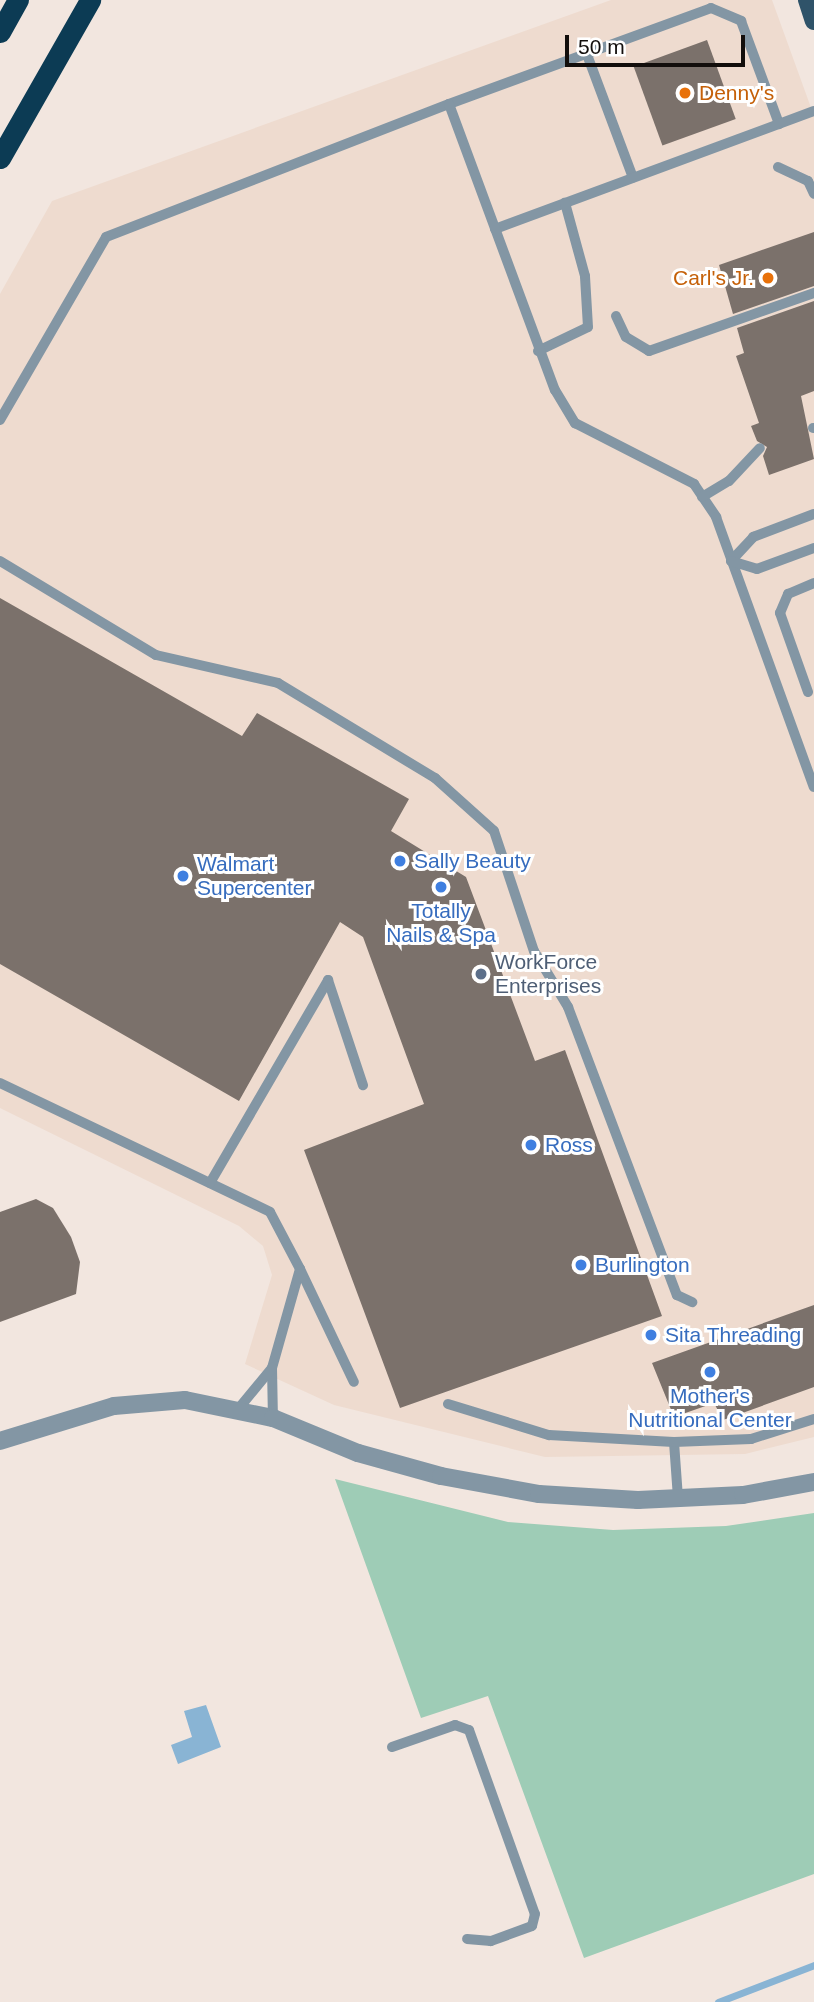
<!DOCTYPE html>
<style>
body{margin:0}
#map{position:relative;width:814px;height:2002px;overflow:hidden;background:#f2e6df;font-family:Helvetica,sans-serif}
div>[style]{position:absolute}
.built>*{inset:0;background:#eedbcf}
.green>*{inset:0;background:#9eccb6}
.water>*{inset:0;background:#89b4d4}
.stream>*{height:7px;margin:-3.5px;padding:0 3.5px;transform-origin:3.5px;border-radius:3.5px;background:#89b4d4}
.building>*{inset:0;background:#7b716b;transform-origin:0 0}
.service>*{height:10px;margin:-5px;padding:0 5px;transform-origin:5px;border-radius:5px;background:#8396a4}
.minor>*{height:18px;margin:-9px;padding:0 9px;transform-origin:9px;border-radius:9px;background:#8396a4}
.primary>*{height:18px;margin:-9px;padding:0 9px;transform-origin:9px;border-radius:9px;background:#2f5369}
.motorway>*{height:21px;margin:-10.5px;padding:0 10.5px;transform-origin:10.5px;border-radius:10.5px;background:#0c3b54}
.dots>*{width:19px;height:19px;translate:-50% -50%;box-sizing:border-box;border:4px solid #fff;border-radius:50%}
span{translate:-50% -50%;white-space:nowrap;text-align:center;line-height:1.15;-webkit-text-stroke:6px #fff;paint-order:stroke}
.food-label{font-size:21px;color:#c56008}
.left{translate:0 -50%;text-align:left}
.right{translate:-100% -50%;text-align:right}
.shop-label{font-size:21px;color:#366cbe}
.service-label{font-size:21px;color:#4e5e75}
.scale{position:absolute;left:565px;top:35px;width:180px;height:32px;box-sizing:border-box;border:4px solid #120e0c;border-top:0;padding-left:9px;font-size:21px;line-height:24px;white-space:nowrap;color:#120e0c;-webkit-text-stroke:5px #fff;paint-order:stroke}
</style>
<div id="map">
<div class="built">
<div style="clip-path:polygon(611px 0,772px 0,814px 116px,814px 1437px,745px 1454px,545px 1457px,334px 1405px,245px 1364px,272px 1275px,263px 1246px,239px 1226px,0 1108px,0 294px,52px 201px)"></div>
</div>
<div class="green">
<div style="clip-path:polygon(335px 1479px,508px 1522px,613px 1530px,726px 1526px,814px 1513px,814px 1874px,584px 1958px,488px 1696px,421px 1718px)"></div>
</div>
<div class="water">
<div style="clip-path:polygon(206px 1705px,221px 1747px,178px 1764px,171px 1745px,192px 1737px,184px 1711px)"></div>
</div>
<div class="stream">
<div style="left:718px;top:2002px;width:103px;rotate:-21.1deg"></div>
</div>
<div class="building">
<div style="left:707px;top:40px;width:84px;height:78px;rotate:70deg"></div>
<div style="clip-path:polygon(814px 232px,814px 286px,733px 314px,719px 265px)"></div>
<div style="clip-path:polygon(814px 301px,814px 391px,801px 396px,814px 459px,769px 475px,763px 456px,767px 447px,757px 441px,751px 426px,759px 423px,736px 356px,744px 353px,737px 328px)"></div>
<div style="clip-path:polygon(0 598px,242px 736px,257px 713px,409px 799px,391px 831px,466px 877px,535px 1061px,565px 1050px,662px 1316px,400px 1408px,304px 1150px,424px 1104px,363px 937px,340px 922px,239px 1101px,0 964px)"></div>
<div style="clip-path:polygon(36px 1199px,53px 1208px,71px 1237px,80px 1262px,76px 1294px,0 1322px,0 1212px)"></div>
<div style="clip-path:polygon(814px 1305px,814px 1387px,723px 1420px,714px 1403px,674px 1417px,652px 1363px)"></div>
</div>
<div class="service">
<div style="left:586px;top:52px;width:134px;rotate:69.5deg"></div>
<div style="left:449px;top:104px;width:279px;rotate:-20.1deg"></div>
<div style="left:711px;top:8px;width:33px;rotate:23deg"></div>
<div style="left:741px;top:21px;width:110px;rotate:69.7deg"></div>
<div style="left:778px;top:167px;width:33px;rotate:25deg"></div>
<div style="left:808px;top:181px;width:14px;rotate:65deg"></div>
<div style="left:495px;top:229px;width:340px;rotate:-20.3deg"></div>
<div style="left:616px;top:316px;width:23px;rotate:65deg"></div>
<div style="left:626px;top:337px;width:27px;rotate:31deg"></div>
<div style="left:649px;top:351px;width:175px;rotate:-19.4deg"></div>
<div style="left:538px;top:351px;width:55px;rotate:-25.6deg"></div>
<div style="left:588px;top:327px;width:51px;rotate:-93.4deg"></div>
<div style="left:585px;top:276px;width:76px;rotate:-105.3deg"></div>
<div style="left:0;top:420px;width:211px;rotate:-59.9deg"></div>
<div style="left:106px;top:237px;width:368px;rotate:-21.2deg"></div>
<div style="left:449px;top:104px;width:305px;rotate:69.7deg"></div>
<div style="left:555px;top:390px;width:39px;rotate:59deg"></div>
<div style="left:575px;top:423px;width:134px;rotate:27.1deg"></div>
<div style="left:694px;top:484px;width:40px;rotate:56deg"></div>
<div style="left:716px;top:517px;width:287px;rotate:70.1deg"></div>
<div style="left:813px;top:428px;width:1px"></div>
<div style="left:702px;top:497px;width:31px;rotate:-31deg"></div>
<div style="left:729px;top:481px;width:45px;rotate:-46.8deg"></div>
<div style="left:0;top:561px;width:182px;rotate:31.1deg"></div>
<div style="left:156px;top:655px;width:125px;rotate:12.9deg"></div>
<div style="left:278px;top:683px;width:184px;rotate:31.2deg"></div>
<div style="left:435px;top:778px;width:79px;rotate:41.9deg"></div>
<div style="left:494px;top:831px;width:126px;rotate:71.6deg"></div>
<div style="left:534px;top:951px;width:66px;rotate:58.7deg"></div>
<div style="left:568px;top:1007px;width:308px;rotate:69.3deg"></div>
<div style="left:677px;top:1295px;width:17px;rotate:25deg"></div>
<div style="left:731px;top:561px;width:33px;rotate:-47deg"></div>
<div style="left:753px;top:537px;width:65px;rotate:-20.7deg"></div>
<div style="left:731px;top:561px;width:27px;rotate:17deg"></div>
<div style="left:757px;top:569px;width:61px;rotate:-20.2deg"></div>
<div style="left:808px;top:692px;width:84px;rotate:-109.5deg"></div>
<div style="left:780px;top:613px;width:21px;rotate:-67deg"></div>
<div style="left:788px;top:594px;width:28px;rotate:-23deg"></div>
<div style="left:0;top:1083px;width:299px;rotate:25.5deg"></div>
<div style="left:270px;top:1212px;width:64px;rotate:62.2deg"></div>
<div style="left:300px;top:1269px;width:103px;rotate:105.8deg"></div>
<div style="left:272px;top:1368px;width:50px;rotate:88.9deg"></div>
<div style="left:210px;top:1183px;width:235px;rotate:-59.8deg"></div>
<div style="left:328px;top:980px;width:111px;rotate:71.6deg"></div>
<div style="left:300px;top:1269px;width:125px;rotate:64.5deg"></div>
<div style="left:448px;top:1404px;width:106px;rotate:17.1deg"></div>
<div style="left:549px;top:1435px;width:125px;rotate:3.2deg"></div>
<div style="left:239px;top:1408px;width:52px;rotate:-50.5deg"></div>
<div style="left:678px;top:1498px;width:56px;rotate:-94.1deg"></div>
<div style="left:674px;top:1442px;width:77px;rotate:-2.2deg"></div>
<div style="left:751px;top:1439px;width:66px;rotate:-17.6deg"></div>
<div style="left:392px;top:1747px;width:67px;rotate:-19.2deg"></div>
<div style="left:455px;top:1725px;width:15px;rotate:20deg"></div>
<div style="left:469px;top:1730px;width:195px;rotate:70.3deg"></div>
<div style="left:535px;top:1914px;width:12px;rotate:104deg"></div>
<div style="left:532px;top:1926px;width:44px;rotate:159.9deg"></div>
<div style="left:491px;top:1941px;width:24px;rotate:-175deg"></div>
</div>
<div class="minor">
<div style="left:0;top:1441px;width:119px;rotate:-17.1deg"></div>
<div style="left:114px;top:1406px;width:71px;rotate:-4.8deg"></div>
<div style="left:185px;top:1400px;width:90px;rotate:11.6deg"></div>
<div style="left:273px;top:1418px;width:92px;rotate:22.4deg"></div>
<div style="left:358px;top:1453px;width:86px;rotate:15.5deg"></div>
<div style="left:441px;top:1476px;width:100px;rotate:10.4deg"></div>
<div style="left:539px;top:1494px;width:99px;rotate:3.5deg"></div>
<div style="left:638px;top:1500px;width:105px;rotate:-2.7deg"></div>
<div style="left:743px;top:1495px;width:72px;rotate:-10.4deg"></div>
</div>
<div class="primary">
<div style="left:807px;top:0;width:22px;rotate:72deg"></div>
</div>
<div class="motorway">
<div style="left:0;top:32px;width:37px;rotate:-61deg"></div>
<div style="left:0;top:158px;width:182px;rotate:-60.3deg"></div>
</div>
<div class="dots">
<div style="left:685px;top:93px;background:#e8710a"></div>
<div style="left:768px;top:278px;background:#e8710a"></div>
<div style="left:400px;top:861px;background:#3f7fe0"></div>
<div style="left:183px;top:876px;background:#3f7fe0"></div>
<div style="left:441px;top:887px;background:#3f7fe0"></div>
<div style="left:481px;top:974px;background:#5c6f8a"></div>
<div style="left:531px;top:1145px;background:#3f7fe0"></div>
<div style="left:581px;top:1265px;background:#3f7fe0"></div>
<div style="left:651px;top:1335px;background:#3f7fe0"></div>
<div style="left:710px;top:1372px;background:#3f7fe0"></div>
</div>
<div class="food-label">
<span class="left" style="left:699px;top:93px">Denny's</span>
<span class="right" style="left:754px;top:278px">Carl's Jr.</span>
</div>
<div class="shop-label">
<span class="left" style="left:414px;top:861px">Sally Beauty</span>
<span class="left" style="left:197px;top:876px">Walmart<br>Supercenter</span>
<span style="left:441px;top:923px">Totally<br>Nails &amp; Spa</span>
<span class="left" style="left:545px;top:1145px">Ross</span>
<span class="left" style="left:595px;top:1265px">Burlington</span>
<span class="left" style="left:665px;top:1335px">Sita Threading</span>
<span style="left:710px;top:1408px">Mother's<br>Nutritional Center</span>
</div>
<div class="service-label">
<span class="left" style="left:495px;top:974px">WorkForce<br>Enterprises</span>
</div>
<div class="scale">50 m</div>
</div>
